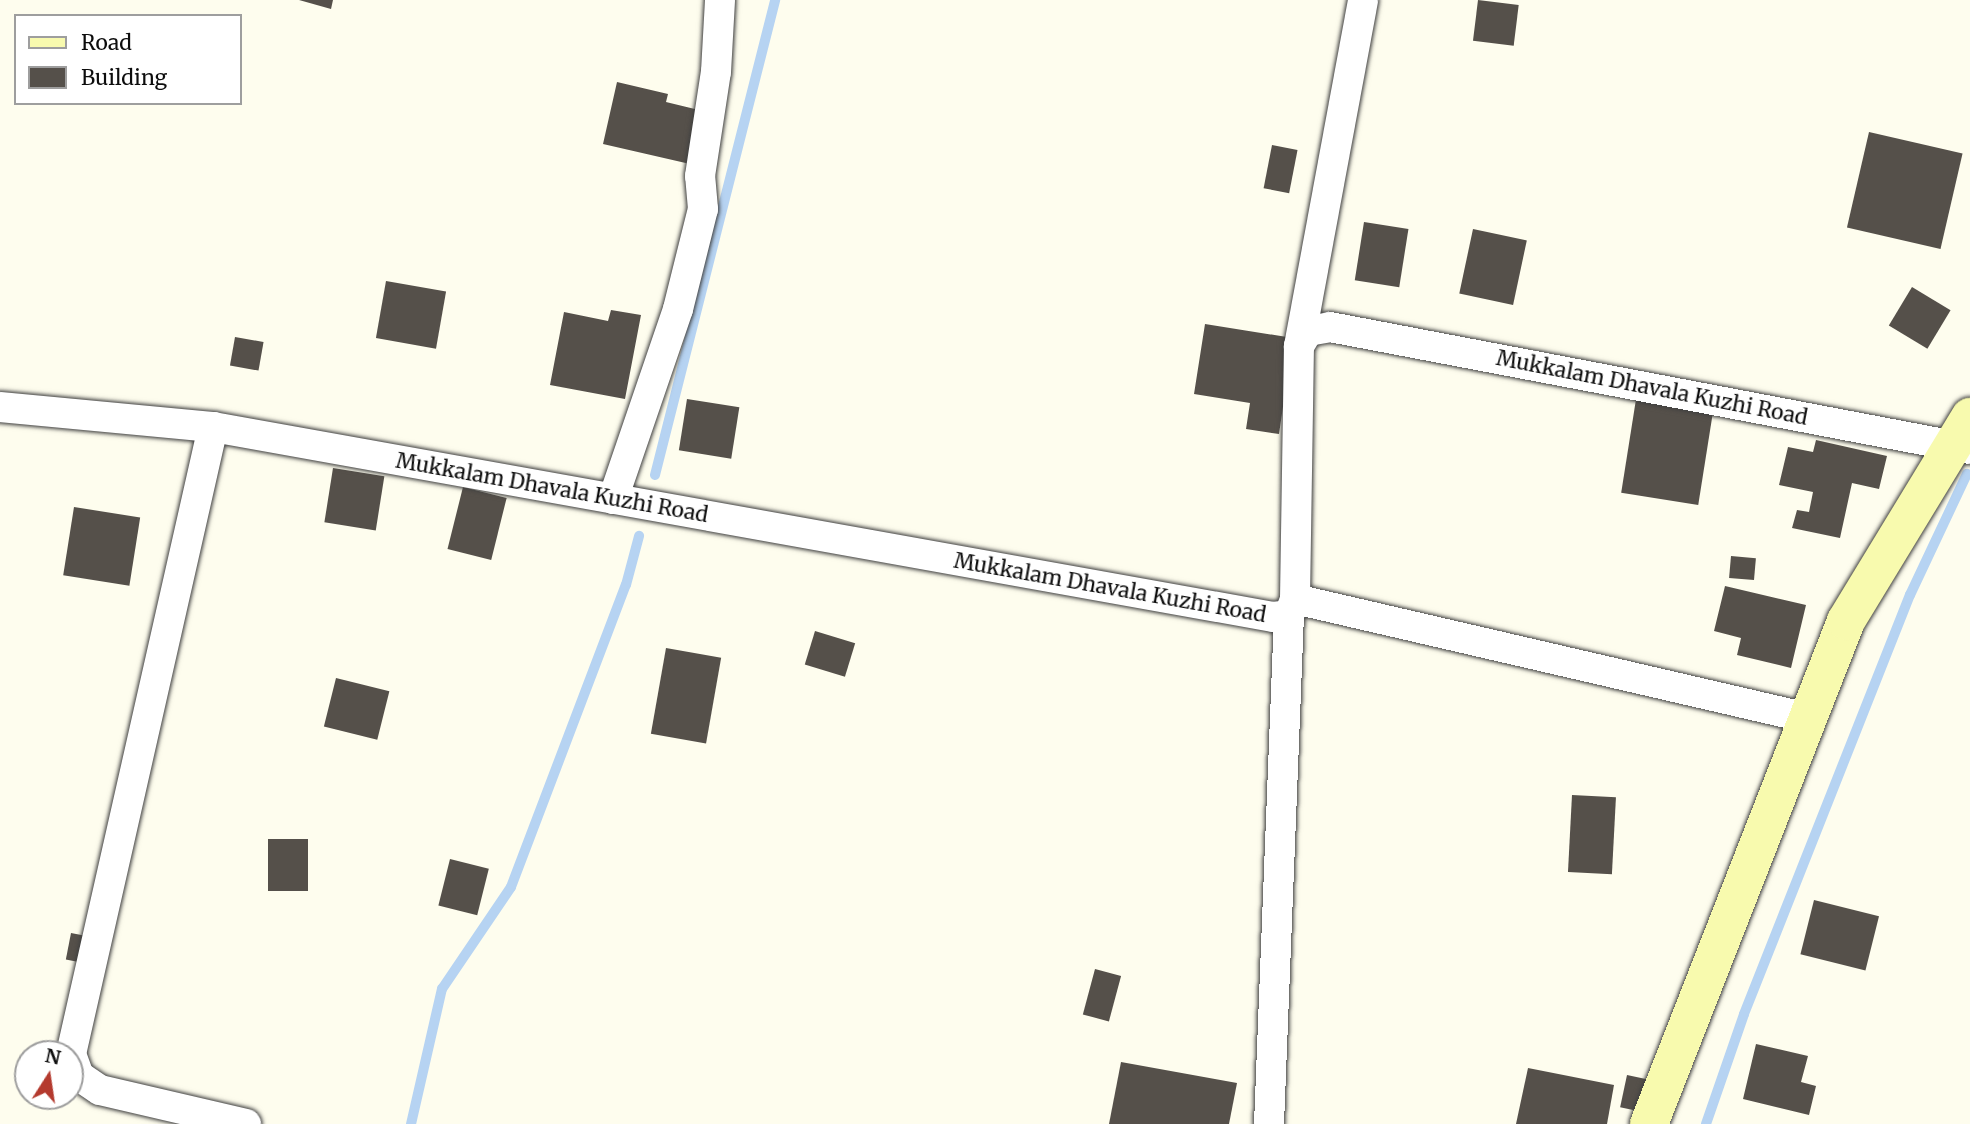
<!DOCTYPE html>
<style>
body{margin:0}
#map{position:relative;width:1970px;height:1124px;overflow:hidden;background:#fefdee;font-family:Merriweather,serif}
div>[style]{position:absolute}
.stream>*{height:10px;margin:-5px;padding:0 5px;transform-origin:5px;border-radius:5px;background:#b6d3f2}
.building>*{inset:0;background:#55504a;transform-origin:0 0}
.roads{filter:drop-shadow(0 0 2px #404040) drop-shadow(0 0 2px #404040)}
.minor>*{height:30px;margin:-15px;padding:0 15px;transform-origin:15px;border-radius:15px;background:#fff}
.secondary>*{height:38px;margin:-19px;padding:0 19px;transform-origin:19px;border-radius:19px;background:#f8faae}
span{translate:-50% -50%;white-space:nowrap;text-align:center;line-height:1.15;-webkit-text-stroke:7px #fff;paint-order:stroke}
.street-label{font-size:21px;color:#0d0d0d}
.legend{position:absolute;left:14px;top:14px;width:228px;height:91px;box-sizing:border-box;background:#fff;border:2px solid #9e9e9e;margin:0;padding:9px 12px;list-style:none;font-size:21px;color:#0d0d0d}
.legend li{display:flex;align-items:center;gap:14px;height:35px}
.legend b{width:35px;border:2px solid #9e9e9e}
.north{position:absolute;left:14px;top:1040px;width:70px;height:70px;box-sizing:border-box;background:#fff;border:2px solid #9e9e9e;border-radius:50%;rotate:12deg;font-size:19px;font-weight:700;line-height:28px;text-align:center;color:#0d0d0d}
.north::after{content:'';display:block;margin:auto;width:24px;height:32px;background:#b43a2e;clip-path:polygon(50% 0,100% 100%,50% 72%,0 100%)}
</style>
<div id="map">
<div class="stream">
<div style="left:655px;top:475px;width:490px;rotate:-75.8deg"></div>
<div style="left:411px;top:1124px;width:139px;rotate:-77.1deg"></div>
<div style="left:442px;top:989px;width:123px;rotate:-55.9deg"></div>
<div style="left:511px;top:887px;width:323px;rotate:-69.2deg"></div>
<div style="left:626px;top:585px;width:51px;rotate:-75.1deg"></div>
<div style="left:1706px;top:1124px;width:116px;rotate:-70.9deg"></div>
<div style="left:1744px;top:1014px;width:451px;rotate:-68.4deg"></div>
<div style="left:1910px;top:595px;width:134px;rotate:-64.8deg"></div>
</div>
<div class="building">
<div style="clip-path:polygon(299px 0,333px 0,331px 9px)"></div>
<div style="left:1478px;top:0;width:41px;height:41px;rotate:7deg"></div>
<div style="clip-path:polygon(617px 82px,668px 94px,666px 102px,703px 111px,690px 164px,603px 144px)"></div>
<div style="left:1869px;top:132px;width:96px;height:98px;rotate:13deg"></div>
<div style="left:1272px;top:145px;width:26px;height:44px;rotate:11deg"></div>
<div style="left:1364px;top:222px;width:45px;height:59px;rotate:9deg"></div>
<div style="left:1473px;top:229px;width:55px;height:66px;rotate:12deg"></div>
<div style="left:386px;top:281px;width:61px;height:58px;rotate:10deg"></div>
<div style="left:1912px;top:287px;width:45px;height:45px;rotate:31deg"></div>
<div style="clip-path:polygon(611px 310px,641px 315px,625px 399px,550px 385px,564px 312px,608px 321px)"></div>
<div style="clip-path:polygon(1205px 324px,1293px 338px,1279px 434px,1246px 429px,1250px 403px,1194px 394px)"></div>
<div style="left:235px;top:337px;width:29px;height:29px;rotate:10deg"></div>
<div style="left:1637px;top:393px;width:78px;height:101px;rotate:9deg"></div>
<div style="left:687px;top:399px;width:53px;height:52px;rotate:9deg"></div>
<div style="clip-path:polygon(1816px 440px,1887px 456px,1879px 489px,1852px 483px,1840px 538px,1792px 528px,1797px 510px,1809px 512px,1813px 492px,1779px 485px,1788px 447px,1813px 452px)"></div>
<div style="left:333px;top:468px;width:52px;height:55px;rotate:9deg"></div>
<div style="left:463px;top:487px;width:45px;height:64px;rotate:14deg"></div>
<div style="left:74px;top:507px;width:67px;height:69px;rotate:9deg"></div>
<div style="left:1731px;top:556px;width:25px;height:22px;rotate:5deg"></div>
<div style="clip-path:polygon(1725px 586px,1806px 605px,1791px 668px,1737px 655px,1741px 638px,1714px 631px)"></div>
<div style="left:815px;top:631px;width:42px;height:35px;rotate:17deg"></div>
<div style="left:666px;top:648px;width:56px;height:87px;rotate:10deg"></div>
<div style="left:336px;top:678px;width:55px;height:50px;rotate:14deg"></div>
<div style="left:1572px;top:795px;width:44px;height:77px;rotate:3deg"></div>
<div style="left:268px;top:839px;width:40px;height:52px"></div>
<div style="left:450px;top:859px;width:40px;height:48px;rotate:14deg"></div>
<div style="left:1814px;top:900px;width:67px;height:56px;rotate:14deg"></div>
<div style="left:71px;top:933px;width:26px;height:27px;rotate:11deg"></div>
<div style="left:1095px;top:969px;width:27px;height:47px;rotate:15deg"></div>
<div style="clip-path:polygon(1756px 1044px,1808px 1056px,1801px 1082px,1816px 1086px,1809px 1115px,1743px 1099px)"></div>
<div style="clip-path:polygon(1121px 1062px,1237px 1083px,1229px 1124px,1109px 1124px)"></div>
<div style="clip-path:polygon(1528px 1068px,1614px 1085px,1607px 1124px,1516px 1124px)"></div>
<div style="left:1627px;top:1075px;width:24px;height:33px;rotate:12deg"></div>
</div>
<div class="roads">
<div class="minor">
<div style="left:1299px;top:346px;width:352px;rotate:-79.5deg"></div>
<div style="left:0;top:407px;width:214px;rotate:5.4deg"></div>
<div style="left:213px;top:427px;width:1077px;rotate:10.16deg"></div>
<div style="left:1273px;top:617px;width:16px;rotate:-7deg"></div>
<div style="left:1289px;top:615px;width:17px;rotate:-69deg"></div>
<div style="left:1295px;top:599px;width:253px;rotate:-89.1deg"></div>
<div style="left:1299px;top:346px;width:17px;rotate:-59deg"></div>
<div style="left:1308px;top:331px;width:22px;rotate:-10deg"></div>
<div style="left:1330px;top:327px;width:652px;rotate:10.79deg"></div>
<div style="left:213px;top:427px;width:643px;rotate:102.76deg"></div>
<div style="left:71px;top:1054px;width:23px;rotate:70deg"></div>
<div style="left:79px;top:1076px;width:25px;rotate:34deg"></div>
<div style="left:100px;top:1090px;width:150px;rotate:13.1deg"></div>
<div style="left:613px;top:499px;width:201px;rotate:-71.1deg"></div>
<div style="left:678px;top:309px;width:103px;rotate:-76deg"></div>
<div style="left:703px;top:209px;width:33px;rotate:-95deg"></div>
<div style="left:700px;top:176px;width:105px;rotate:-81.3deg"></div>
<div style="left:716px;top:72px;width:72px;rotate:-86.8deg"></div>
<div style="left:1295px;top:599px;width:527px;rotate:13.06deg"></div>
<div style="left:1269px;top:1124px;width:509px;rotate:-87.75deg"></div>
</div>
<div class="secondary">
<div style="left:1649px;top:1124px;width:540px;rotate:-68.61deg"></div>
<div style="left:1846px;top:621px;width:239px;rotate:-58.7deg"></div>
</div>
</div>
<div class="street-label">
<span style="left:1652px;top:388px;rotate:11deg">Mukkalam Dhavala Kuzhi Road</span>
<span style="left:552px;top:488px;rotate:10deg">Mukkalam Dhavala Kuzhi Road</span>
<span style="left:1110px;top:588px;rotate:10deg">Mukkalam Dhavala Kuzhi Road</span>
</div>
<ul class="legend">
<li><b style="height:9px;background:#f8faae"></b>Road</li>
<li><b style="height:19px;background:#55504a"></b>Building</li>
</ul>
<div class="north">N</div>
</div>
